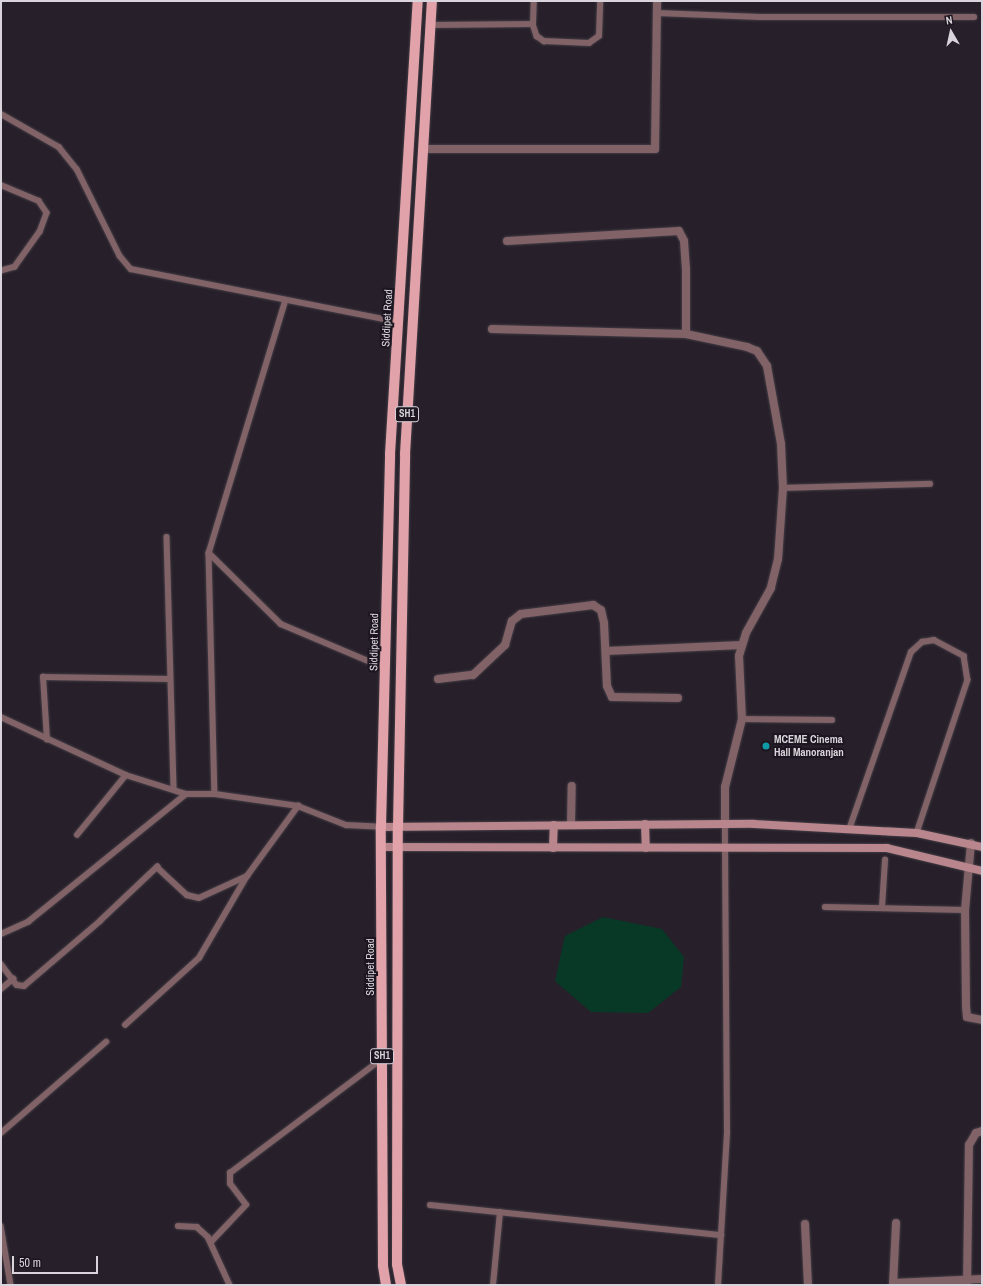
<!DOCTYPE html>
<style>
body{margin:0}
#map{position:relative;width:983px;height:1286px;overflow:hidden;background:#27202a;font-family:"Archivo Narrow",sans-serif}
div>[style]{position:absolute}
.green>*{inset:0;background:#083826}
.roads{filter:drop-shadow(0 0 1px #443d46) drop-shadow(0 0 1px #443d46)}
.lane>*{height:5.5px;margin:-2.75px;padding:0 2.75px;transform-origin:2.75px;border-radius:2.75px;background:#816266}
.street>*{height:8px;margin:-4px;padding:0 4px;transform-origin:4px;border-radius:4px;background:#816266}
.secondary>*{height:8px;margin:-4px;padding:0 4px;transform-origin:4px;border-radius:4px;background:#b8868c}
.primary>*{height:10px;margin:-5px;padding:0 5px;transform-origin:5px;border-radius:5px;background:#e2a2a9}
.dots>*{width:11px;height:11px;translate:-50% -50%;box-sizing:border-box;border:2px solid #1d1620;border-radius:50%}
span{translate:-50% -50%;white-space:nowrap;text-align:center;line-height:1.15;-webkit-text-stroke:4px #1d1620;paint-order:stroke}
.shield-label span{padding:1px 3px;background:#1d1620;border:1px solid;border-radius:3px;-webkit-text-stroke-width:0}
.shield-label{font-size:10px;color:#dad5dc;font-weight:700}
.street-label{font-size:11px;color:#dad5dc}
.poi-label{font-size:11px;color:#dad5dc;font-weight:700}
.left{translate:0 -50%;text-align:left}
.frame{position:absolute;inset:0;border:2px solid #dad5dc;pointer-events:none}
.north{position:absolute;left:931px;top:12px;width:40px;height:40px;-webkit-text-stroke:3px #1d1620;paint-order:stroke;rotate:351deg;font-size:11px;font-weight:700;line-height:16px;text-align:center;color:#dad5dc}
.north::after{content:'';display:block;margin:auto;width:14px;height:18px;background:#dad5dc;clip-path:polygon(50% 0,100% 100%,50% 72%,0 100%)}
.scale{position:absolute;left:12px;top:1256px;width:86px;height:18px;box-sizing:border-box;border:2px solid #dad5dc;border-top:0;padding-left:5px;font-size:12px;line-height:14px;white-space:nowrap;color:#dad5dc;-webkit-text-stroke:3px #1d1620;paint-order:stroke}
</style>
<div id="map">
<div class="green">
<div style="clip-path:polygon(603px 917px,662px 929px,684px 957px,681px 987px,648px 1013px,591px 1012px,555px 981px,565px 936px)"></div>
</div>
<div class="roads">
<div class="lane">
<div style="left:657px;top:13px;width:103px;rotate:2.2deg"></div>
<div style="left:760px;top:17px;width:214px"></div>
<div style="left:533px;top:24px;width:23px;rotate:-88deg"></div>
<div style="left:431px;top:25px;width:102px;rotate:-0.6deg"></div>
<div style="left:533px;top:24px;width:13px;rotate:72deg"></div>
<div style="left:537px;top:36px;width:9px;rotate:36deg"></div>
<div style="left:544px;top:41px;width:45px;rotate:2.5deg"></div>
<div style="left:589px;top:43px;width:12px;rotate:-35deg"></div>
<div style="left:599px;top:36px;width:35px;rotate:-88deg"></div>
<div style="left:1px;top:114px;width:67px;rotate:29.6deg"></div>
<div style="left:59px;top:147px;width:28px;rotate:51deg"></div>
<div style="left:77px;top:169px;width:97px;rotate:63.7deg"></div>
<div style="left:120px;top:256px;width:17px;rotate:50deg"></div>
<div style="left:131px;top:269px;width:272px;rotate:11.2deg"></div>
<div style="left:1px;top:185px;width:41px;rotate:22.8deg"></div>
<div style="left:39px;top:201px;width:14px;rotate:56deg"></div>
<div style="left:47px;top:213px;width:20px;rotate:110deg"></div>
<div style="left:40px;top:232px;width:43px;rotate:125.5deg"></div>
<div style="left:15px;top:267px;width:15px;rotate:164deg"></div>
<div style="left:286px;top:300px;width:264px;rotate:106.9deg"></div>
<div style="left:209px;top:553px;width:101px;rotate:44.6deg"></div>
<div style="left:281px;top:624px;width:113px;rotate:22.9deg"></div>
<div style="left:783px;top:488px;width:147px;rotate:-1.6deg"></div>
<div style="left:167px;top:537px;width:251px;rotate:88.4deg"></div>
<div style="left:209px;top:553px;width:241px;rotate:88.6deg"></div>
<div style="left:1px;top:717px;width:138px;rotate:24.9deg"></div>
<div style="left:126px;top:775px;width:63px;rotate:17.6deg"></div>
<div style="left:186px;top:794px;width:29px"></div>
<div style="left:215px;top:794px;width:84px;rotate:8.2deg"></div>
<div style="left:298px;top:806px;width:52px;rotate:21.6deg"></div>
<div style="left:346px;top:825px;width:35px;rotate:3deg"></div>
<div style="left:742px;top:719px;width:90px;rotate:0.6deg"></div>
<div style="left:47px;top:740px;width:63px;rotate:-93.6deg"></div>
<div style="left:43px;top:677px;width:127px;rotate:0.9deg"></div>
<div style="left:850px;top:827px;width:185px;rotate:-70.8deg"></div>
<div style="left:911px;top:652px;width:15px;rotate:-42deg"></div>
<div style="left:922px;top:642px;width:12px;rotate:-9deg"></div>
<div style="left:934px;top:640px;width:34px;rotate:28deg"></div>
<div style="left:964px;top:656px;width:24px;rotate:81deg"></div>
<div style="left:968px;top:680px;width:161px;rotate:108.4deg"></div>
<div style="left:77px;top:835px;width:77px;rotate:-50.8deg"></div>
<div style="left:825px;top:907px;width:140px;rotate:1.2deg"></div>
<div style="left:882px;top:907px;width:47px;rotate:-86.3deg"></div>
<div style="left:1px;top:934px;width:30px;rotate:-24deg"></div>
<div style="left:28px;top:922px;width:203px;rotate:-39deg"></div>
<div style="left:1px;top:964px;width:26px;rotate:53deg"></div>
<div style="left:17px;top:985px;width:7px;rotate:8deg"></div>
<div style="left:24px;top:986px;width:100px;rotate:-40.5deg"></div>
<div style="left:100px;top:921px;width:79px;rotate:-43.5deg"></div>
<div style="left:157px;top:867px;width:41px;rotate:43deg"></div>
<div style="left:187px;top:895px;width:12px;rotate:14deg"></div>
<div style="left:199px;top:898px;width:53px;rotate:-24.6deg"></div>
<div style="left:247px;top:876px;width:87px;rotate:-53.9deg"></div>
<div style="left:1px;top:989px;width:16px;rotate:-40deg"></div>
<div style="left:125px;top:1025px;width:100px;rotate:-42.2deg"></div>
<div style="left:199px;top:958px;width:95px;rotate:-59.7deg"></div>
<div style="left:1px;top:1133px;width:139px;rotate:-40.9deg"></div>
<div style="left:430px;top:1205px;width:293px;rotate:5.9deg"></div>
<div style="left:1px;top:1226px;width:60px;rotate:80.4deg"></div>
<div style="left:178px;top:1226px;width:19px;rotate:3deg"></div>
<div style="left:197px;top:1227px;width:15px;rotate:42deg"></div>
<div style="left:208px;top:1237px;width:53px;rotate:65.4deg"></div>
<div style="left:211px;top:1242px;width:51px;rotate:-46.6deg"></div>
<div style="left:246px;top:1205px;width:26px;rotate:-127deg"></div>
<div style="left:230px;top:1184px;width:11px;rotate:-90deg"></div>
<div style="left:230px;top:1173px;width:190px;rotate:-36.9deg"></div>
<div style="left:493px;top:1285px;width:73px;rotate:-84.5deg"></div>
<div style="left:718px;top:1285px;width:153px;rotate:-86.6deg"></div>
<div style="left:727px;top:1132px;width:308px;rotate:-90.4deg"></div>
</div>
<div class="street">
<div style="left:423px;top:149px;width:232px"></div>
<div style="left:655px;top:149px;width:148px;rotate:-89.2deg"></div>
<div style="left:507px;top:241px;width:172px;rotate:-3.3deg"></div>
<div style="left:679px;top:231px;width:11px;rotate:63deg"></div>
<div style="left:684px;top:241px;width:29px;rotate:86deg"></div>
<div style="left:686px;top:270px;width:64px;rotate:90deg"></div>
<div style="left:492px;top:329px;width:194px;rotate:1.5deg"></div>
<div style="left:686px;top:334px;width:62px;rotate:12deg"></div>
<div style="left:747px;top:347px;width:11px;rotate:22deg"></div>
<div style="left:757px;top:351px;width:18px;rotate:56deg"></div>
<div style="left:767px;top:366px;width:79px;rotate:79.8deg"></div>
<div style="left:781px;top:444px;width:44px;rotate:87.4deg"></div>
<div style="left:783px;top:488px;width:71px;rotate:94deg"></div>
<div style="left:778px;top:559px;width:30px;rotate:104deg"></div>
<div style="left:771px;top:588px;width:51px;rotate:119.1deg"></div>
<div style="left:746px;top:633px;width:24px;rotate:107deg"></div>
<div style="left:739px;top:656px;width:63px;rotate:87.3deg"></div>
<div style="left:742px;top:719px;width:70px;rotate:104deg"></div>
<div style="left:725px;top:787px;width:37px;rotate:90deg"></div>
<div style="left:606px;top:651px;width:136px;rotate:-2.5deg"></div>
<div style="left:438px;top:679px;width:35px;rotate:-7deg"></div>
<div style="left:473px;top:675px;width:44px;rotate:-43.2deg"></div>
<div style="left:505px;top:645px;width:25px;rotate:-74deg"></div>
<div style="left:512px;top:621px;width:11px;rotate:-38deg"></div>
<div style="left:521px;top:614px;width:73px;rotate:-7.1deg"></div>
<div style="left:593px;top:605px;width:9px;rotate:32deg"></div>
<div style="left:601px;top:610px;width:13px;rotate:77deg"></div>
<div style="left:604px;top:623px;width:63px;rotate:87.3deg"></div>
<div style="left:607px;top:686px;width:12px;rotate:66deg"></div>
<div style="left:612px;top:697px;width:66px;rotate:0.9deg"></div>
<div style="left:571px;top:825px;width:39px;rotate:-89deg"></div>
<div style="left:971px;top:843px;width:67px;rotate:95.1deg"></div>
<div style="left:965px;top:910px;width:96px;rotate:89.4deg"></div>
<div style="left:966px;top:1006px;width:11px;rotate:85deg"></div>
<div style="left:967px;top:1017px;width:15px;rotate:11deg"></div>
<div style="left:805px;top:1224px;width:61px;rotate:87.2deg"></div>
<div style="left:893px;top:1283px;width:89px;rotate:-2.6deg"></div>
<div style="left:893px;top:1285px;width:62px;rotate:-87.2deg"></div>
<div style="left:967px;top:1285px;width:140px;rotate:-89.2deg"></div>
<div style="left:969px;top:1145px;width:14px;rotate:-60deg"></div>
<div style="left:976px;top:1133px;width:6px;rotate:-18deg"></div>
</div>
<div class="secondary">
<div style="left:645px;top:824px;width:24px;rotate:88deg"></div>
<div style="left:381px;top:827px;width:373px;rotate:-0.5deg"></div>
<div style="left:754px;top:824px;width:163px;rotate:3.2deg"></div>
<div style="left:917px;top:833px;width:66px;rotate:12.2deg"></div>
<div style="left:381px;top:847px;width:506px;rotate:0.11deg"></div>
<div style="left:887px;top:848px;width:98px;rotate:13.6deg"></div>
<div style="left:553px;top:848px;width:23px;rotate:-88deg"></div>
</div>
<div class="primary">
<div style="left:386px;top:1285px;width:20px;rotate:-99deg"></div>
<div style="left:383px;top:1265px;width:438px;rotate:-90.3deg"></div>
<div style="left:381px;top:827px;width:373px;rotate:-88.6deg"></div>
<div style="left:390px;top:454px;width:454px;rotate:-86.5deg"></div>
<div style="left:401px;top:1285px;width:21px;rotate:-101deg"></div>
<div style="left:397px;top:1264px;width:437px;rotate:-89.9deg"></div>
<div style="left:398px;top:827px;width:373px;rotate:-88.9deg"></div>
<div style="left:405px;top:454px;width:454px;rotate:-86.6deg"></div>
</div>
</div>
<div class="dots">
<div style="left:766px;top:746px;background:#0f9aa8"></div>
</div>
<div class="shield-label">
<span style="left:407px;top:414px">SH1</span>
<span style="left:382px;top:1056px">SH1</span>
</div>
<div class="street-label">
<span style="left:387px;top:318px;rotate:-87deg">Siddipet Road</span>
<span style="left:374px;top:642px;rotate:-89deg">Siddipet Road</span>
<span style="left:370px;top:967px;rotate:-90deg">Siddipet Road</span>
</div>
<div class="poi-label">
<span class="left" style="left:774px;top:746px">MCEME Cinema<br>Hall Manoranjan</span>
</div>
<div class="frame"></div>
<div class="north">N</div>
<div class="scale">50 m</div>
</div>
